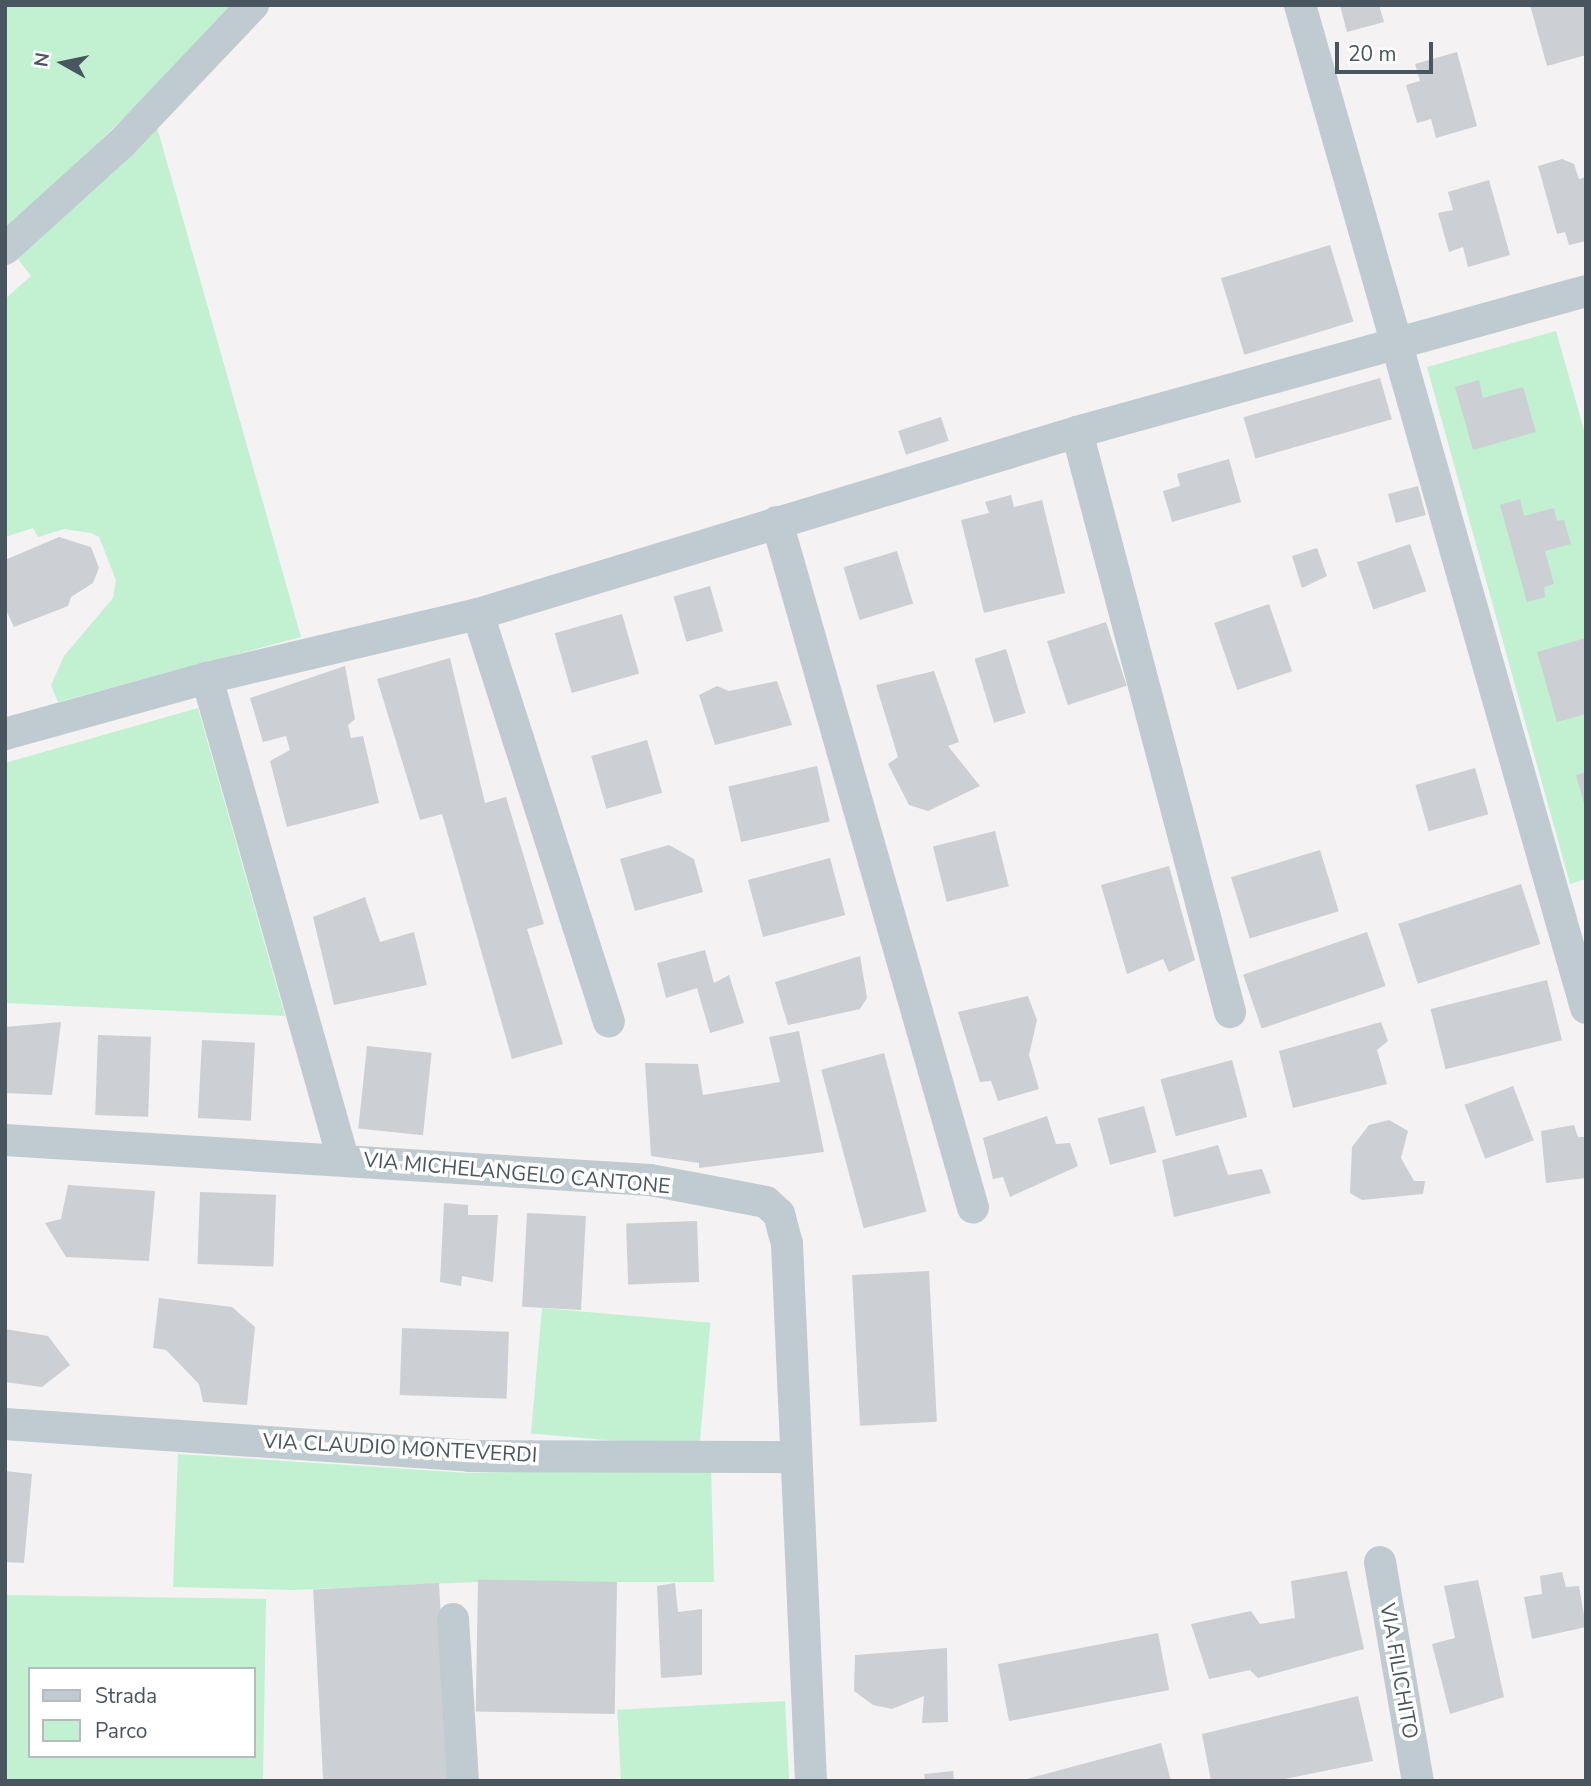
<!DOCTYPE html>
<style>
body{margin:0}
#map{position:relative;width:1591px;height:1786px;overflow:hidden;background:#f4f2f2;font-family:"Nunito Sans",sans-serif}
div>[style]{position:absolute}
.green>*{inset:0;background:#c1f1d1;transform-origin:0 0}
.building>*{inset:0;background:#cccfd4;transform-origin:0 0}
.street>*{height:32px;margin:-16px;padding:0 16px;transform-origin:16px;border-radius:16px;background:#c0cad1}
span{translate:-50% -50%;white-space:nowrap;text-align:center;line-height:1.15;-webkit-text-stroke:7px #fff;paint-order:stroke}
.street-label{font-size:21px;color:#495660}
.frame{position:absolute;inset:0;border:7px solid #495660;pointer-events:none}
.legend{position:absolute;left:28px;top:1667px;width:228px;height:91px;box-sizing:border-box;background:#fff;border:2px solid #b6bbbf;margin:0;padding:9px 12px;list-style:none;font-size:21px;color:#495660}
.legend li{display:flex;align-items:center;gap:14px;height:35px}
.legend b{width:35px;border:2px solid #b6bbbf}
.north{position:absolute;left:28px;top:28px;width:70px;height:70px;-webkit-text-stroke:5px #fff;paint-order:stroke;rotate:279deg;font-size:19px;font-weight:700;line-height:28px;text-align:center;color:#495660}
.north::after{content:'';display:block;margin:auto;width:24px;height:32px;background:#495660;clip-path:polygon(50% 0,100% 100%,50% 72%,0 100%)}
.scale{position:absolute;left:1335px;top:42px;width:98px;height:32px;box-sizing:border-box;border:4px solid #495660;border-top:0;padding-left:9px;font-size:21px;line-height:24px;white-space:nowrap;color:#495660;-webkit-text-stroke:5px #fff;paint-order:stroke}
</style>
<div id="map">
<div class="green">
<div style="clip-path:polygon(5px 5px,240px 5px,5px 233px)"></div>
<div style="clip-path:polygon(157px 127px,301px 637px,58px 702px,51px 685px,64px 656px,113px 598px,116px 580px,99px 537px,91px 533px,64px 529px,38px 537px,33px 528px,5px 537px,5px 299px,31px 276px,18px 259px)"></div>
<div style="clip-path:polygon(1556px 331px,1586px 437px,1586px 879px,1570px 884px,1427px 367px)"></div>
<div style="clip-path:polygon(198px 708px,285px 1016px,5px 1003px,5px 763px)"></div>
<div style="left:542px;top:1308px;width:169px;height:126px;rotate:5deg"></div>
<div style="clip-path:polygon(178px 1454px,469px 1473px,711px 1467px,714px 1582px,475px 1582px,292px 1590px,173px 1587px)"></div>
<div style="clip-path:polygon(evenodd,5px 1595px,266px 1599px,263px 1781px,5px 1781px,5px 1595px,30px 1669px,254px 1669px,254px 1756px,30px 1756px,30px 1669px)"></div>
<div style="left:785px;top:1701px;width:80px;height:168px;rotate:87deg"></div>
</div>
<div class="building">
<div style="clip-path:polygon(1340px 5px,1379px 5px,1384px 22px,1347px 32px)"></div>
<div style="clip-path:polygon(1530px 5px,1586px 5px,1586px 55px,1547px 66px)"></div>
<div style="clip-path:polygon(1457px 52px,1477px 126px,1436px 138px,1431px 119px,1417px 123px,1406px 85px,1420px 81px,1415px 64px)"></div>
<div style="clip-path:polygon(1562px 159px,1574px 164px,1579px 179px,1586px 177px,1586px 241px,1569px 245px,1565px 232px,1557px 234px,1538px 166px)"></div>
<div style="clip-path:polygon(1489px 180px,1510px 255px,1468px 267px,1463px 247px,1449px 252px,1438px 213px,1453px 210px,1448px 192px)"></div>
<div style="left:1330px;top:245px;width:80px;height:114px;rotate:73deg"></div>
<div style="left:1380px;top:378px;width:43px;height:142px;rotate:74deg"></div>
<div style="clip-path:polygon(1479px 380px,1483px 398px,1523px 387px,1536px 432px,1473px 450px,1455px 387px)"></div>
<div style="left:941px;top:417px;width:25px;height:45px;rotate:72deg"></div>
<div style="clip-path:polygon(1229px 459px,1241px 502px,1172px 522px,1163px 491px,1180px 486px,1177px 474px)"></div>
<div style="left:1418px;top:486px;width:30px;height:31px;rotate:75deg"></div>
<div style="clip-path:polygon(1011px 495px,1014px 507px,1042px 500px,1065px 593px,984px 613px,961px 520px,989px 513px,985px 502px)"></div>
<div style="clip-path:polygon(1520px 499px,1524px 516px,1554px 508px,1557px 521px,1564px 520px,1571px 544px,1545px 551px,1554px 584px,1544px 587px,1545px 597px,1527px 602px,1500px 505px)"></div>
<div style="clip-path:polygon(59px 537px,91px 547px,99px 568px,93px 583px,71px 597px,68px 606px,14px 627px,5px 608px,5px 560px)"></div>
<div style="left:1410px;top:544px;width:50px;height:56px;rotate:71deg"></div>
<div style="clip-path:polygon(1317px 548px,1327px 576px,1302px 588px,1292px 556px)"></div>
<div style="left:897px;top:551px;width:55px;height:56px;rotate:73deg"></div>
<div style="left:710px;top:586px;width:47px;height:38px;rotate:74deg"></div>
<div style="left:1269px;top:604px;width:71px;height:58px;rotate:71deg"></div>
<div style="left:622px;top:614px;width:62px;height:70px;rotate:74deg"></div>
<div style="left:1106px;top:622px;width:67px;height:62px;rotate:72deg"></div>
<div style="clip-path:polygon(1586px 638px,1586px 714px,1557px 722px,1537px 652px)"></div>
<div style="left:1006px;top:649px;width:67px;height:33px;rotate:73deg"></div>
<div style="clip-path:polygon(450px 658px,485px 803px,506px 797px,544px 924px,527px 929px,563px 1044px,512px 1059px,442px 814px,420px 820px,377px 679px)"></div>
<div style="clip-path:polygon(345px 666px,355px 719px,348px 725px,351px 738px,363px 736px,379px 803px,287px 827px,270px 761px,290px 750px,286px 736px,263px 742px,250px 698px)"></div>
<div style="clip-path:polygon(934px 671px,959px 742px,948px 746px,980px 786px,928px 811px,909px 805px,888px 764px,898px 757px,876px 685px)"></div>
<div style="clip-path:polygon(777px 681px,792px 725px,715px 745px,699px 695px,717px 686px,729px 691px)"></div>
<div style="left:647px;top:740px;width:55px;height:58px;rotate:74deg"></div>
<div style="left:817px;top:766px;width:57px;height:91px;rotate:77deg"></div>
<div style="left:1475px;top:768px;width:48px;height:62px;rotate:74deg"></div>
<div style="clip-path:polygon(1586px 772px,1586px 807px,1585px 807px,1576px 775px)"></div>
<div style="left:995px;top:831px;width:57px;height:64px;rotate:76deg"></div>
<div style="clip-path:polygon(669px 845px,694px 859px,703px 892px,635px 911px,620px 859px)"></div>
<div style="left:1320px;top:850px;width:64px;height:93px;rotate:73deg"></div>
<div style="left:830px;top:858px;width:59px;height:85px;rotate:75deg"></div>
<div style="clip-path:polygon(1169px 866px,1195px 960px,1169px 972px,1163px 959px,1127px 974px,1101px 885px)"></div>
<div style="left:1521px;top:884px;width:63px;height:129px;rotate:72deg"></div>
<div style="clip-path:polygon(365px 897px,380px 942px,414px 932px,427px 985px,334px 1005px,313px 917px)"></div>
<div style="left:1367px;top:932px;width:57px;height:131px;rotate:71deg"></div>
<div style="clip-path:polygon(705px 950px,714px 983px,729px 975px,744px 1023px,710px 1033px,697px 988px,666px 998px,657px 963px)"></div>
<div style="clip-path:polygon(860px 956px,867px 998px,860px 1009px,788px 1025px,775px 982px)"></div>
<div style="left:1547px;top:980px;width:62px;height:120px;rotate:76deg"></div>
<div style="clip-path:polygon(1028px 996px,1037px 1020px,1029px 1055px,1039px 1089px,998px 1101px,991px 1081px,980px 1082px,958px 1012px)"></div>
<div style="clip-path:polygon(61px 1022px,52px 1095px,5px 1093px,5px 1027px)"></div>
<div style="clip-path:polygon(1381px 1022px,1388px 1041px,1377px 1050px,1387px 1084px,1293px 1108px,1279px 1051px)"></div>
<div style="clip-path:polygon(799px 1031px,824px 1152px,699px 1168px,699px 1163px,651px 1156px,645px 1063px,698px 1064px,703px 1095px,780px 1082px,769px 1037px)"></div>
<div style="left:98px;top:1035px;width:53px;height:80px;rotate:2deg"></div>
<div style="left:202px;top:1040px;width:53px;height:78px;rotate:3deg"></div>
<div style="left:367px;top:1046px;width:65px;height:83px;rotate:6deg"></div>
<div style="left:884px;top:1053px;width:164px;height:65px;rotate:75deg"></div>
<div style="left:1232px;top:1060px;width:59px;height:74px;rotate:75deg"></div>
<div style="left:1513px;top:1086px;width:58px;height:52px;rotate:69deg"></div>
<div style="left:1144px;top:1106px;width:48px;height:48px;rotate:75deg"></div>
<div style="clip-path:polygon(1047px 1116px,1056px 1144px,1070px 1143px,1078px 1166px,1010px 1197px,1003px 1177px,993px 1179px,983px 1138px)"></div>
<div style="clip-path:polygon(1389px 1120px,1408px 1131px,1401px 1158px,1414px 1181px,1425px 1181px,1423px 1194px,1362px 1200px,1350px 1193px,1352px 1147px,1369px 1125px)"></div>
<div style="clip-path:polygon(1574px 1125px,1578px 1137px,1586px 1137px,1586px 1178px,1546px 1183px,1541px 1131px)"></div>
<div style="clip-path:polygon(1218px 1145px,1228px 1175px,1262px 1169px,1271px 1193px,1174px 1217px,1162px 1160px)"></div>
<div style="clip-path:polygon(68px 1185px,155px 1191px,149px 1261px,66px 1257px,45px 1223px,61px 1219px)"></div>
<div style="left:200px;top:1192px;width:76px;height:72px;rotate:2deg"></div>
<div style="clip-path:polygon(444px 1203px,468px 1205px,468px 1215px,498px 1215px,493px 1282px,462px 1276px,461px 1286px,440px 1282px)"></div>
<div style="left:527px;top:1213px;width:59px;height:94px;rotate:3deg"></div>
<div style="left:697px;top:1221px;width:61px;height:71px;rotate:88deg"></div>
<div style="left:929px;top:1271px;width:151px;height:77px;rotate:87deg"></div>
<div style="clip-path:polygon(159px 1298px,232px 1307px,255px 1327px,247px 1405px,203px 1402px,199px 1384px,166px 1350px,153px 1348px)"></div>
<div style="left:402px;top:1328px;width:107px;height:67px;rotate:2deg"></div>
<div style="clip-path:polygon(5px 1329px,48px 1336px,70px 1365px,42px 1387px,5px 1382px)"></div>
<div style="clip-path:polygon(5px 1471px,32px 1474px,24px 1563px,5px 1562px)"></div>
<div style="clip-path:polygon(1347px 1571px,1364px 1649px,1258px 1678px,1250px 1670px,1209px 1679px,1191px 1624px,1251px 1611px,1260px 1624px,1295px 1618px,1291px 1581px)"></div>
<div style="clip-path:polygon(1562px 1572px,1566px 1587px,1579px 1586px,1586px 1627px,1532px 1639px,1524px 1597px,1542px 1594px,1540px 1576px)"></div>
<div style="clip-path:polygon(1478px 1580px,1504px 1697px,1450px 1714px,1432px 1644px,1455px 1638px,1444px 1586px)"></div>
<div style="left:617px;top:1582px;width:132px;height:139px;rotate:91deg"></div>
<div style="left:439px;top:1583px;width:198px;height:126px;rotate:87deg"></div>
<div style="clip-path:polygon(675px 1583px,678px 1612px,702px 1609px,702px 1675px,661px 1678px,657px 1586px)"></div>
<div style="left:1158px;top:1633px;width:58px;height:163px;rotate:79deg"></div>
<div style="clip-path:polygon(947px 1648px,948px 1722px,922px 1723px,924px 1696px,892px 1709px,873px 1705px,854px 1691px,855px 1655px)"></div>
<div style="clip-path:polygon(1358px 1696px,1373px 1761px,1275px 1781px,1211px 1781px,1202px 1734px)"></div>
<div style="clip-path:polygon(1161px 1743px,1171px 1781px,1023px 1781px,1023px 1780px)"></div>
<div style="left:953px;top:1771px;width:10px;height:29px;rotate:84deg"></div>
</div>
<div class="street">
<div style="left:1300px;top:5px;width:1043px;rotate:74.08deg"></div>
<div style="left:5px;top:249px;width:156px;rotate:-42.2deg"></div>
<div style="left:121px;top:144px;width:192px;rotate:-46.5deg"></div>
<div style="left:1077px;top:432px;width:600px;rotate:75.22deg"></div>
<div style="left:777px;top:522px;width:713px;rotate:74.05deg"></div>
<div style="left:478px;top:614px;width:428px;rotate:72.2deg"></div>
<div style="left:207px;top:678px;width:500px;rotate:74.2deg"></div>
<div style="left:5px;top:734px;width:210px;rotate:-15.5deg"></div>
<div style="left:207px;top:678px;width:278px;rotate:-13.3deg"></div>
<div style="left:478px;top:614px;width:626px;rotate:-16.9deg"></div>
<div style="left:1077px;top:432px;width:528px;rotate:-15.48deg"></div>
<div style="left:5px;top:1140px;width:646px;rotate:3.55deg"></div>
<div style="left:650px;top:1180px;width:118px;rotate:10.7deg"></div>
<div style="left:766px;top:1202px;width:18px;rotate:43deg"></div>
<div style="left:779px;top:1214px;width:31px;rotate:75deg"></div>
<div style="left:787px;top:1244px;width:538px;rotate:87.44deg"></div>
<div style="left:5px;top:1424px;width:465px;rotate:3.9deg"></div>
<div style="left:469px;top:1456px;width:327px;rotate:0.2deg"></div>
<div style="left:1380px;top:1562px;width:222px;rotate:80.2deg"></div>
<div style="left:453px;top:1619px;width:162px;rotate:86.5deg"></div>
</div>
<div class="street-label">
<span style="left:517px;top:1173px;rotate:5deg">VIA MICHELANGELO CANTONE</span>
<span style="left:400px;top:1448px;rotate:3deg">VIA CLAUDIO MONTEVERDI</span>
<span style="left:1399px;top:1671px;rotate:80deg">VIA FILICHITO</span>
</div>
<div class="frame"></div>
<ul class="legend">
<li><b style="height:9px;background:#c0cad1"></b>Strada</li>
<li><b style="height:19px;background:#c1f1d1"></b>Parco</li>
</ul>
<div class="north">N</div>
<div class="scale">20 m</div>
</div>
